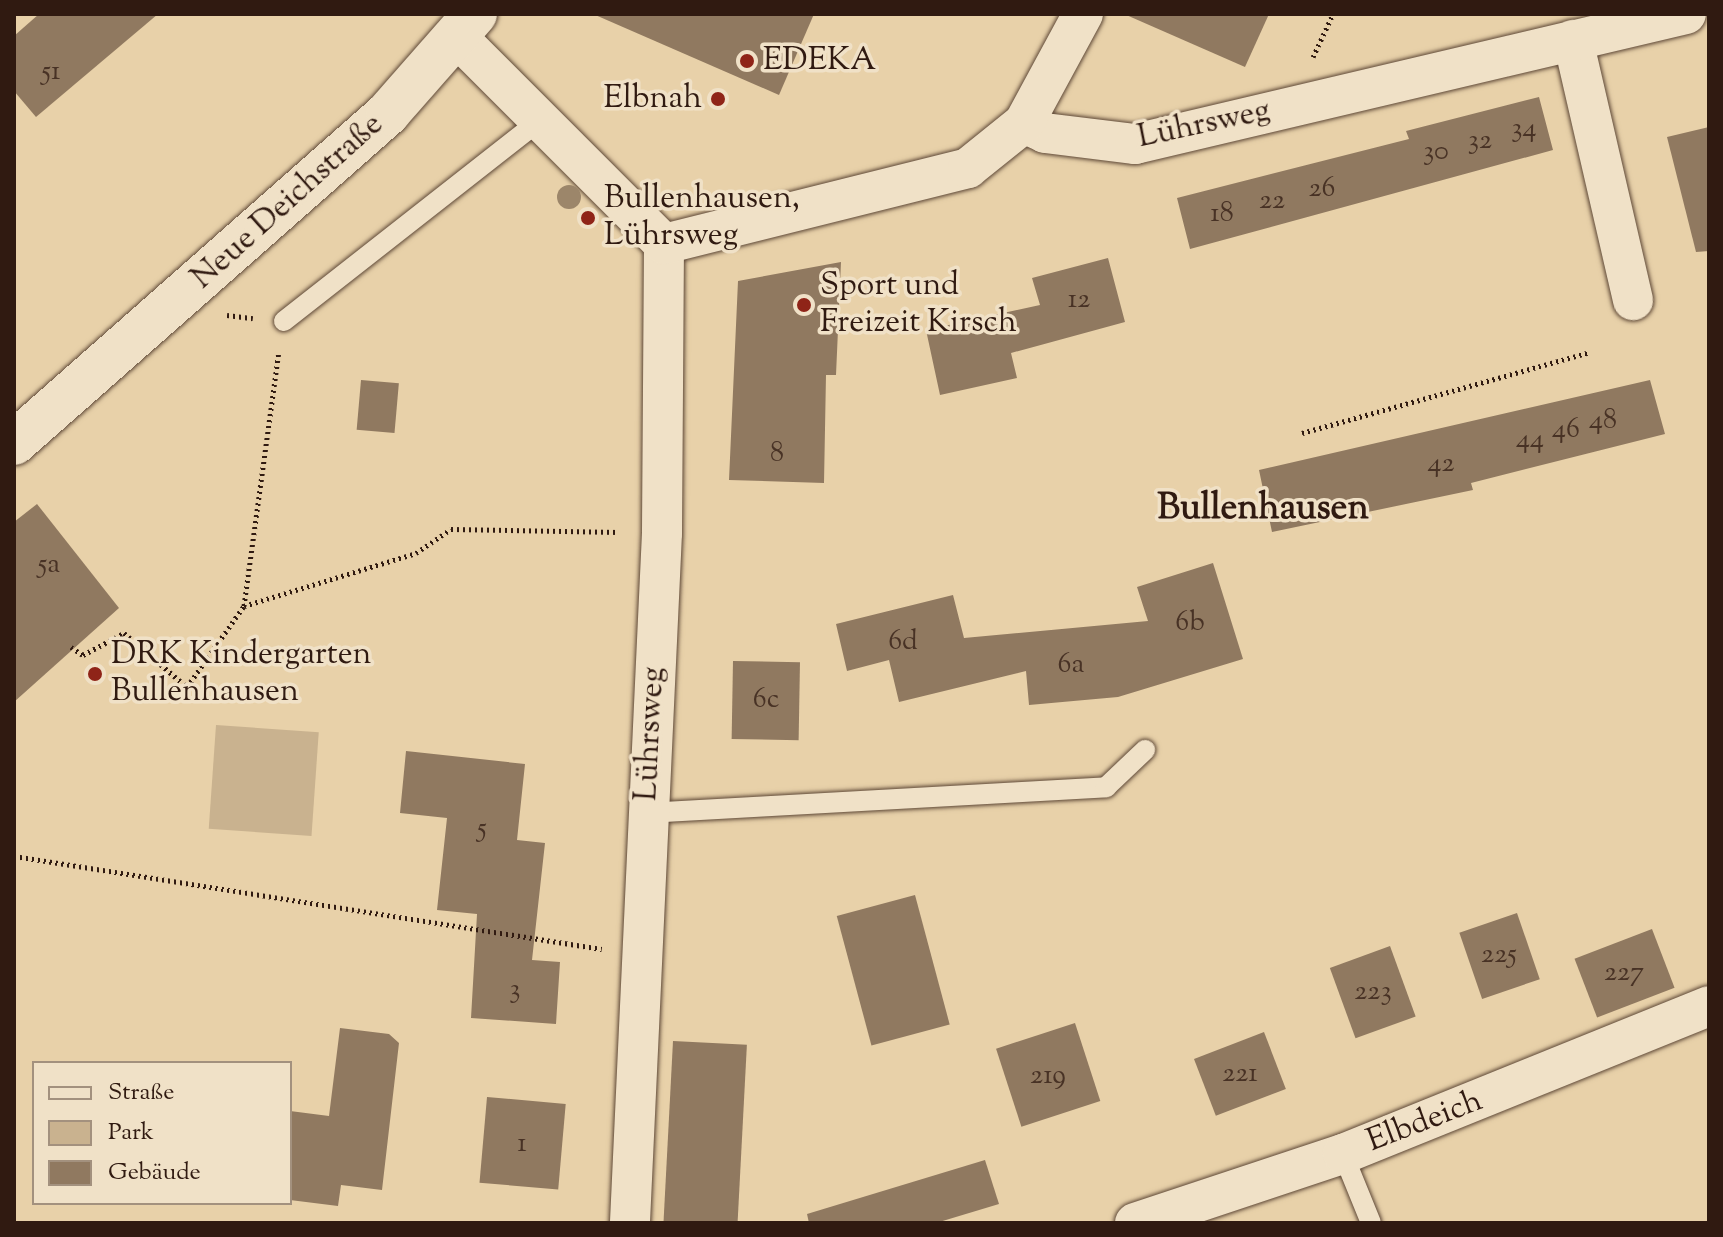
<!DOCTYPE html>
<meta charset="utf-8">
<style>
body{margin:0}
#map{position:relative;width:1723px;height:1237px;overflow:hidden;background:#e8d1a9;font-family:"Sorts Mill Goudy",serif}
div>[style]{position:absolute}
.green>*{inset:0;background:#c9b28f;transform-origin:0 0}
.building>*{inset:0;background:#907960;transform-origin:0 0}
.path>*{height:5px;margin-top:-2.5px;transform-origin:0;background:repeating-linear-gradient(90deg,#301a11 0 2px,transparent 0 6px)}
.roads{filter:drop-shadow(0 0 2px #5e4837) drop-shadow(0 0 2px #5e4837)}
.lane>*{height:20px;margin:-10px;padding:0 10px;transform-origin:10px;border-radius:10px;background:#f0e1c7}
.street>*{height:40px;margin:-20px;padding:0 20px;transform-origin:20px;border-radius:20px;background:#f0e1c7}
.secondary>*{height:44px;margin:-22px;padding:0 22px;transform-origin:22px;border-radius:22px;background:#f0e1c7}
.trees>*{width:24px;height:24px;margin:-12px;border-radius:50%;background:#9c866a}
.dots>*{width:22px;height:22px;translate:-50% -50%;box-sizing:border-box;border:4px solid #f0e1c7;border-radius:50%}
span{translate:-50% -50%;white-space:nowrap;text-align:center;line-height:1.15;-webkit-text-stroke:7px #f0e1c7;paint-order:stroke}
.number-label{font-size:28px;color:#483225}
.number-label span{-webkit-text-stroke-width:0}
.poi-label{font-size:32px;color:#301a11}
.left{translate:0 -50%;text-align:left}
.right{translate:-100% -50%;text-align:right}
.street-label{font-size:32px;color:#301a11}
.quarter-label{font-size:36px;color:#301a11;font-weight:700}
.frame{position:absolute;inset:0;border:16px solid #301a11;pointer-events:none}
.legend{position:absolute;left:32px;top:1061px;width:260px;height:144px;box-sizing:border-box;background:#f0e1c7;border:2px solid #a3917e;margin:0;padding:10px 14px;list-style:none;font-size:24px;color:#301a11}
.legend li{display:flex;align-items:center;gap:16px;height:40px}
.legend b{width:40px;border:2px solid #a3917e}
</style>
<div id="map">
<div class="green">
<div style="left:216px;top:725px;width:103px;height:104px;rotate:4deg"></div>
</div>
<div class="building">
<div style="clip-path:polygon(39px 14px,158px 14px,36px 117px,14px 91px,14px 36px)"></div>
<div style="clip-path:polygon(593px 14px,814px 14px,779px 95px)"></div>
<div style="clip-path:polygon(1124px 14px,1269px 14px,1245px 67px)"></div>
<div style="clip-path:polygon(1539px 97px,1553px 150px,1190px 249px,1177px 198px,1409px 139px,1406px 131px)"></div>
<div style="clip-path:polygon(1709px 127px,1709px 251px,1696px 252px,1667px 137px)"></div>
<div style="clip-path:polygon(1108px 258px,1125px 322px,1011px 353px,1017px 378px,940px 395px,926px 330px,1040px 305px,1032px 278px)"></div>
<div style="clip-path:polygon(841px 262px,836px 375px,826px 375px,824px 483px,729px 480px,738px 281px)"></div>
<div style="left:361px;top:380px;width:38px;height:50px;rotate:5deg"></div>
<div style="clip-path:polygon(1650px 380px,1665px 434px,1471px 483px,1473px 490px,1272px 532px,1259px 470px)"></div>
<div style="clip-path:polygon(37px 504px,119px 608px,14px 702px,14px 522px)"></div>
<div style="clip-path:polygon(1213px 563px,1243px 659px,1118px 697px,1029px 705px,1026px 671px,899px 702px,889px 660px,847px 671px,836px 624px,953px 595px,964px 638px,1148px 621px,1137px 587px)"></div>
<div style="left:733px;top:661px;width:67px;height:78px;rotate:1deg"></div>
<div style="clip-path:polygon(406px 751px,525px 764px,517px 840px,545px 843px,532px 960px,560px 962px,556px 1024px,471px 1018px,477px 914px,437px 910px,447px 818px,400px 813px)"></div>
<div style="left:915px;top:895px;width:134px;height:81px;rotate:75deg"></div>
<div style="left:1517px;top:913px;width:70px;height:61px;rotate:71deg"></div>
<div style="left:1652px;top:929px;width:63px;height:83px;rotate:69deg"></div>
<div style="left:1390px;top:946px;width:75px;height:64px;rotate:70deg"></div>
<div style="left:1075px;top:1023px;width:82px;height:83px;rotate:72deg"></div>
<div style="clip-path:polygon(340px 1028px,389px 1034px,399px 1043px,382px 1190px,341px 1185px,338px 1206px,290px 1200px,290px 1111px,329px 1116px)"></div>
<div style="left:1264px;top:1032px;width:61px;height:75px;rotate:69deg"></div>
<div style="left:673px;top:1041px;width:74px;height:182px;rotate:3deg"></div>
<div style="left:487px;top:1097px;width:79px;height:86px;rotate:5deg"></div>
<div style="clip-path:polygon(985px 1160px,999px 1204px,936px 1223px,809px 1223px,807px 1214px)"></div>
</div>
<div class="path">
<div style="left:1313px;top:57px;width:47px;rotate:-65.1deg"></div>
<div style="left:227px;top:315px;width:26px;rotate:7deg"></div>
<div style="left:1302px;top:433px;width:299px;rotate:-15.7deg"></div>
<div style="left:244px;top:606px;width:180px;rotate:-17.1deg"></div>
<div style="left:416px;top:553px;width:42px;rotate:-34.4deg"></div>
<div style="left:451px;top:529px;width:168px;rotate:1deg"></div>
<div style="left:71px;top:647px;width:14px;rotate:34deg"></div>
<div style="left:83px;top:655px;width:47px;rotate:-28.2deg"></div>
<div style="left:124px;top:633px;width:83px;rotate:40.6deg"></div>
<div style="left:187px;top:687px;width:99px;rotate:-54.9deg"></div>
<div style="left:244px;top:606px;width:256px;rotate:-82.2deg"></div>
<div style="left:14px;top:856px;width:595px;rotate:8.99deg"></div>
</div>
<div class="roads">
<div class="lane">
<div style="left:284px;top:321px;width:325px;rotate:-38.1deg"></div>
<div style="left:647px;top:813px;width:460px;rotate:-3.2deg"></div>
<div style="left:1106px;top:787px;width:54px;rotate:-43.5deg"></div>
<div style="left:1343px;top:1154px;width:74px;rotate:67.9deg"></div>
</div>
<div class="street">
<div style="left:459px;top:39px;width:290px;rotate:45deg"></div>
<div style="left:664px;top:244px;width:289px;rotate:90.4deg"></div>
<div style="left:662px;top:533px;width:691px;rotate:92.66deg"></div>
<div style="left:1573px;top:40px;width:267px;rotate:77deg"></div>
<div style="left:1024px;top:123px;width:23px;rotate:25deg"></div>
<div style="left:1045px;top:133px;width:91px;rotate:7deg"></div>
<div style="left:1135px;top:144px;width:566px;rotate:-13.28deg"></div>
<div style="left:664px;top:244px;width:313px;rotate:-14deg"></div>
<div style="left:968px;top:168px;width:72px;rotate:-38.8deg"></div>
<div style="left:1024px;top:123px;width:124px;rotate:-61.6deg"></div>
<div style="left:1135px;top:1223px;width:219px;rotate:-18.4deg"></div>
<div style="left:1343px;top:1154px;width:395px;rotate:-22deg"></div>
</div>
<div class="secondary">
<div style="left:14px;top:443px;width:499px;rotate:-41.4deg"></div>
<div style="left:388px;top:113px;width:132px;rotate:-48.7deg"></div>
</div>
</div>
<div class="trees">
<div style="left:569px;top:197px"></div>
</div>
<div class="dots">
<div style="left:747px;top:61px;background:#8f2418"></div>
<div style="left:718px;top:99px;background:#8f2418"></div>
<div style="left:588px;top:218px;background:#8f2418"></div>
<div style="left:804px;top:305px;background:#8f2418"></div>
<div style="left:95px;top:674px;background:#8f2418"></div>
</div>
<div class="number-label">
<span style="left:51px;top:72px">51</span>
<span style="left:1524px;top:129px">34</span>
<span style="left:1480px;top:141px">32</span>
<span style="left:1436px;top:152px">30</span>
<span style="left:1322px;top:189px">26</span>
<span style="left:1272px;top:201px">22</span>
<span style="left:1222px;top:214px">18</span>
<span style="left:1079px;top:300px">12</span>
<span style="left:1603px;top:421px">48</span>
<span style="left:1566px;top:430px">46</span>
<span style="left:1530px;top:440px">44</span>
<span style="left:777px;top:454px">8</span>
<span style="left:1441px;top:464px">42</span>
<span style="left:49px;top:565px">5a</span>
<span style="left:1190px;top:623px">6b</span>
<span style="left:903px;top:642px">6d</span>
<span style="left:1071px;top:665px">6a</span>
<span style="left:766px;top:700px">6c</span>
<span style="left:482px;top:829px">5</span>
<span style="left:1499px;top:955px">225</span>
<span style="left:1624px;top:973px">227</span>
<span style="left:515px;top:990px">3</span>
<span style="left:1373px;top:992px">223</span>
<span style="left:1240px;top:1074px">221</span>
<span style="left:1048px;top:1076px">219</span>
<span style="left:522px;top:1144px">1</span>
</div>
<div class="poi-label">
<span class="left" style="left:763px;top:61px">EDEKA</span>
<span class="right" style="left:702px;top:99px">Elbnah</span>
<span class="left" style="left:604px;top:218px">Bullenhausen,<br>Lührsweg</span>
<span class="left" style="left:820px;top:305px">Sport und<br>Freizeit Kirsch</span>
<span class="left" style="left:111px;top:674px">DRK Kindergarten<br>Bullenhausen</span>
</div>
<div class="street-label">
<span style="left:1204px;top:125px;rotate:-12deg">Lührsweg</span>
<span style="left:288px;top:202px;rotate:-42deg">Neue Deichstraße</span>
<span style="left:651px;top:734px;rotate:-87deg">Lührsweg</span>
<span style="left:1425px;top:1122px;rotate:-21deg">Elbdeich</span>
</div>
<div class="quarter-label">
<span style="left:1263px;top:510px">Bullenhausen</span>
</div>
<div class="frame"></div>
<ul class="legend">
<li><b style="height:10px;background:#f0e1c7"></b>Straße</li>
<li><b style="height:22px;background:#c9b28f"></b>Park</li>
<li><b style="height:22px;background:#907960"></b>Gebäude</li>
</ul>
</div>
